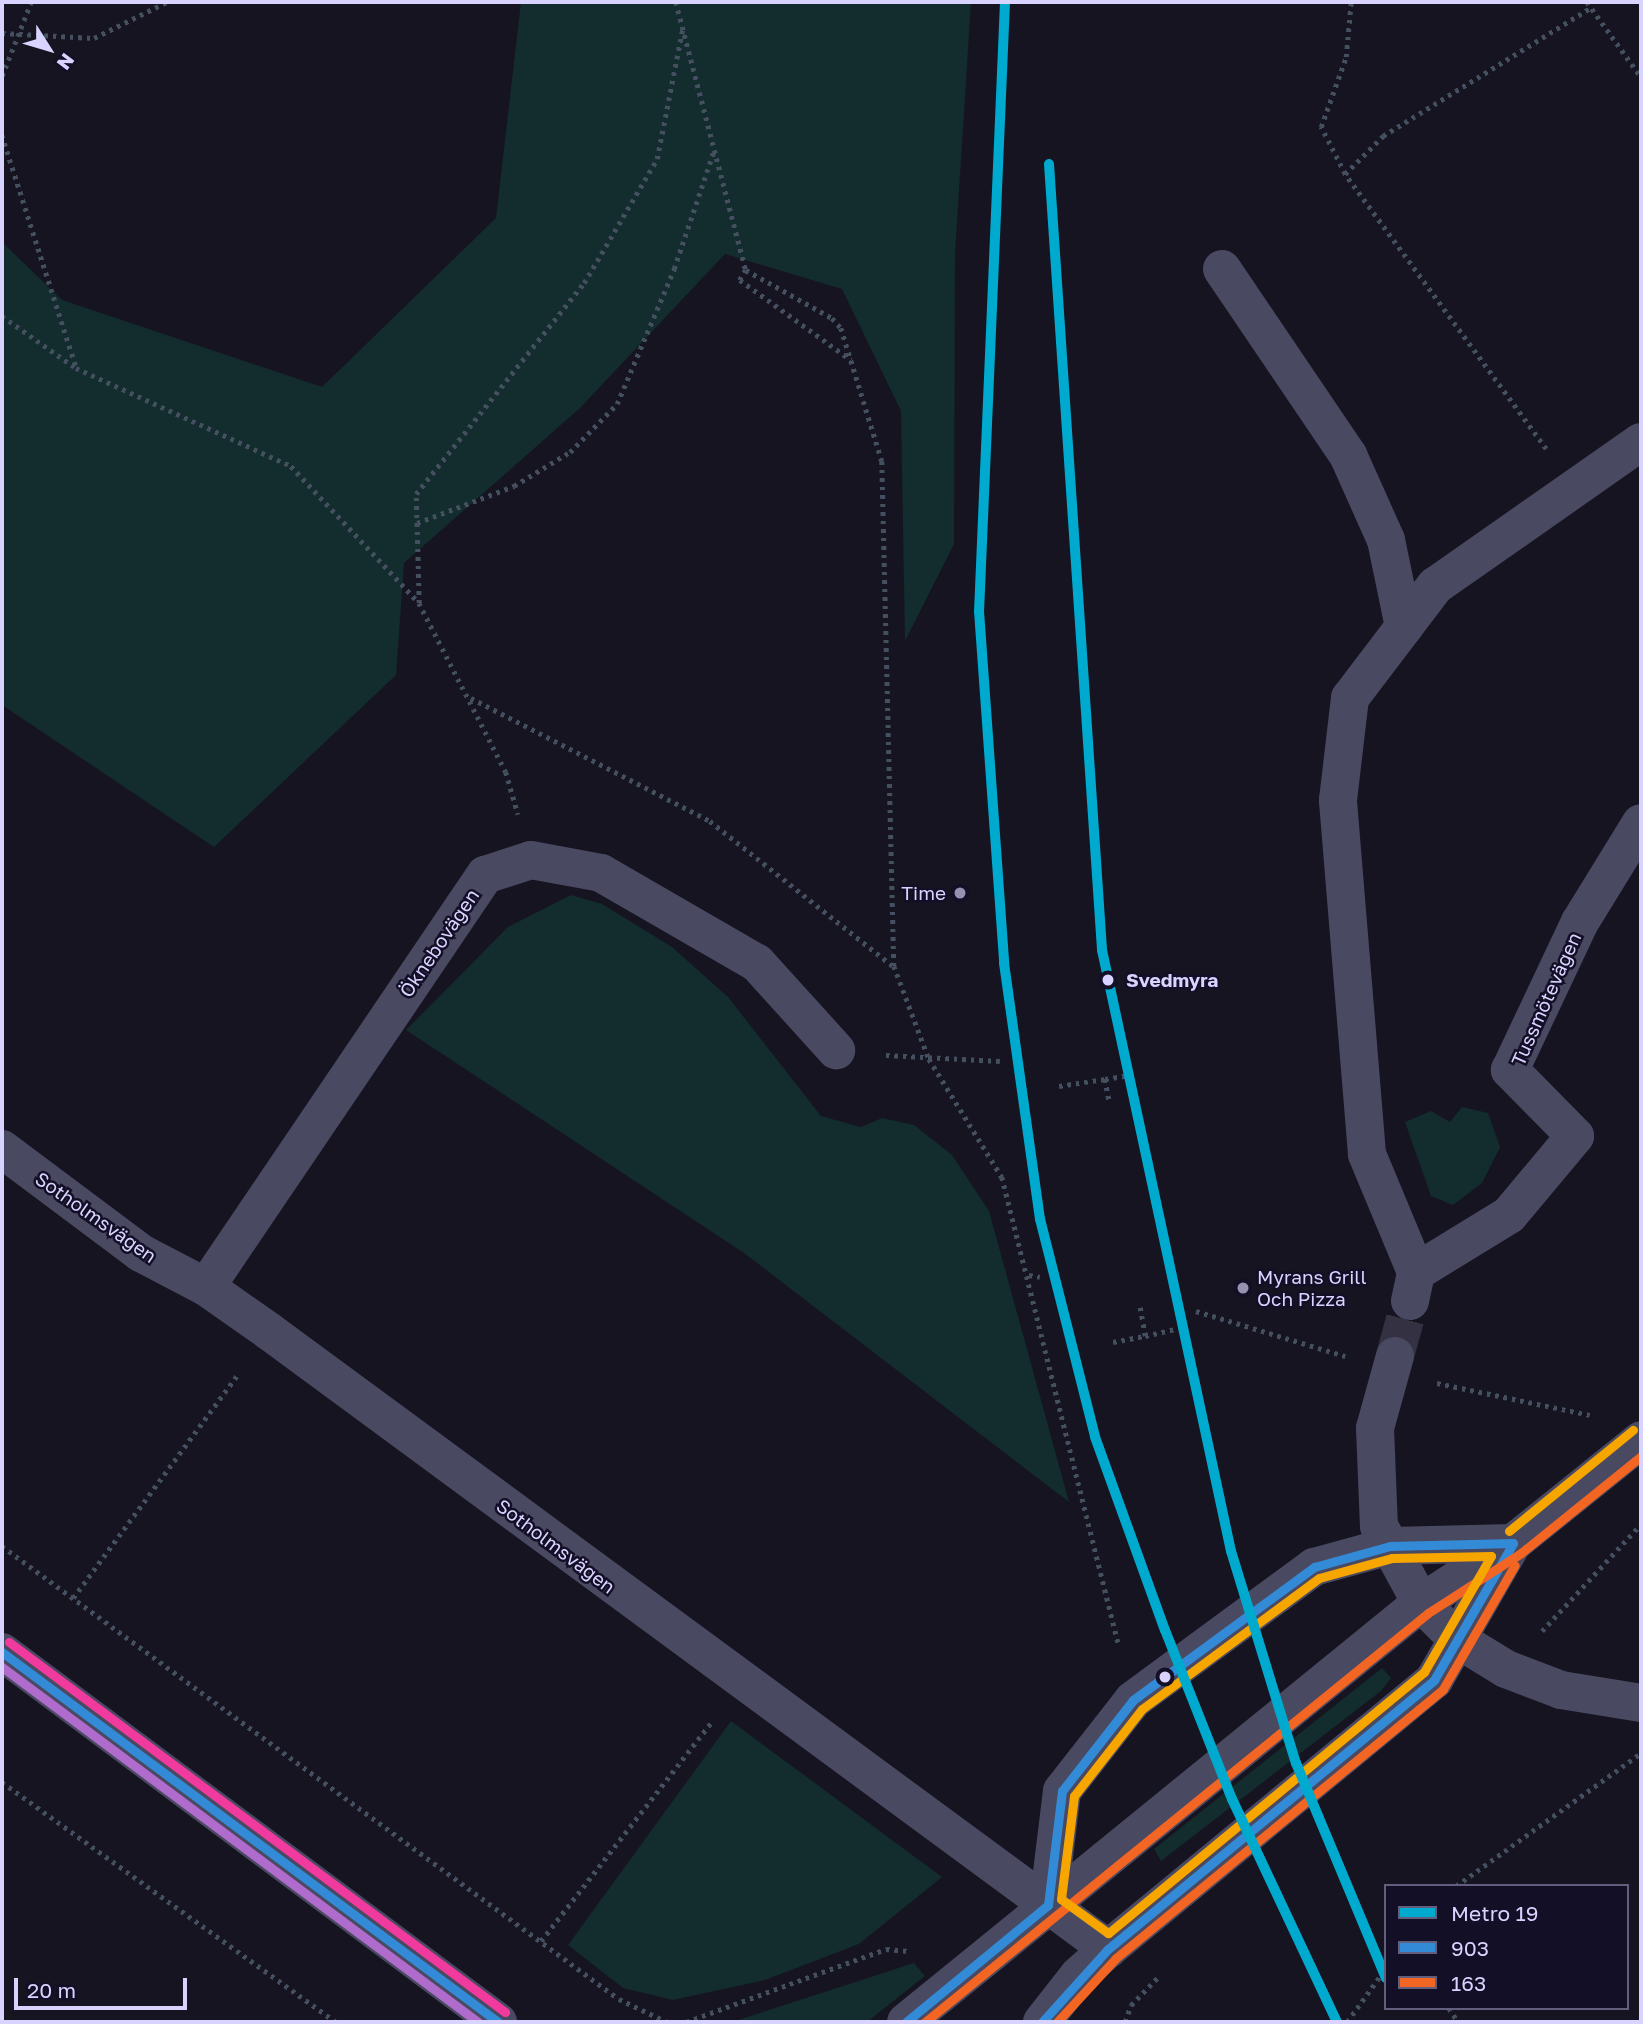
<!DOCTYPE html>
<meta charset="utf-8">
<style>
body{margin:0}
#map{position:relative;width:1643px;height:2024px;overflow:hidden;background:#161421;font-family:"Golos Text",sans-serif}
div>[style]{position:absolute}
.green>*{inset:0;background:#132c2d}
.minor-tunnel>*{height:38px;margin-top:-19px;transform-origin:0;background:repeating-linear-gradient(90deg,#333142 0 38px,transparent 0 57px)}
.path>*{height:4.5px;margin-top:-2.25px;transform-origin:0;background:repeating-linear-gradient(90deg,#44505f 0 3.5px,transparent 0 8.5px)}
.minor>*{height:38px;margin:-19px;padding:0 19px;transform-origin:19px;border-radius:19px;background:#4a4962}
.bus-1>*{height:9px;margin:-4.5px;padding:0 4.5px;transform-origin:4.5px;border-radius:4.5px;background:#338bd7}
.bus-2>*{height:9px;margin:-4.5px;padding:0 4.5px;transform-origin:4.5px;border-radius:4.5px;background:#f26522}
.bus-3>*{height:9px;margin:-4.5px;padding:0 4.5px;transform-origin:4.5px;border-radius:4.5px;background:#b06ccc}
.bus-4>*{height:9px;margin:-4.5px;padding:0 4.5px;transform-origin:4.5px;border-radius:4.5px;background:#f7a600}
.bus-5>*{height:9px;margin:-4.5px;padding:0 4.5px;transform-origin:4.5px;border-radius:4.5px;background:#f13a9d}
.metro-1>*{height:10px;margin:-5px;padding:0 5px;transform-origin:5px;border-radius:5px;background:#00a9ce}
.dots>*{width:19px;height:19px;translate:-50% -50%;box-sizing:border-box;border:4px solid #130f26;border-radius:50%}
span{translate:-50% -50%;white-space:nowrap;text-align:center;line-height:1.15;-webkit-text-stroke:5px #130f26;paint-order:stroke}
.poi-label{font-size:19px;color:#d9d4ff}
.right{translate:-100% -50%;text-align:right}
.left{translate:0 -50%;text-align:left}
.street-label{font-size:19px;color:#d9d4ff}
.stop-label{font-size:19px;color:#d9d4ff;font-weight:700}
.frame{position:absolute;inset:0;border:4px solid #d9d4ff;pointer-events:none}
.legend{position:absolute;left:1384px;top:1884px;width:245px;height:126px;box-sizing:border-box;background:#130f26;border:2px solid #625e7d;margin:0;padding:9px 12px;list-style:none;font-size:21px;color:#d9d4ff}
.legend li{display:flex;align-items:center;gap:14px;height:35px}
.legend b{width:35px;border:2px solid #625e7d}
.north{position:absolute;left:14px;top:14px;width:70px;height:70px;-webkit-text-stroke:5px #130f26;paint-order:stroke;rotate:127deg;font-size:19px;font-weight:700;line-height:28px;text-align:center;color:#d9d4ff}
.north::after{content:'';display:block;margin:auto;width:24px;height:32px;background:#d9d4ff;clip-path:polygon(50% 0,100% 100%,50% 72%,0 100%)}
.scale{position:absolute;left:14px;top:1978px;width:173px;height:32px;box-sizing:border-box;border:4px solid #d9d4ff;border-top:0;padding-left:9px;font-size:21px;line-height:24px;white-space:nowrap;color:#d9d4ff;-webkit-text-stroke:5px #130f26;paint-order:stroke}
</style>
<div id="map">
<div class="green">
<div style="clip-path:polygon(521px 2px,971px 2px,955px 254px,954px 544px,905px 641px,901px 411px,842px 289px,725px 254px,580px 408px,404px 563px,396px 675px,214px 847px,2px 705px,2px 242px,62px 300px,322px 387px,496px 218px)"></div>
<div style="clip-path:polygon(571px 895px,602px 904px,672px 947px,728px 997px,821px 1116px,861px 1127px,882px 1118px,914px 1125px,952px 1155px,989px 1211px,1069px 1502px,744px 1253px,406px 1030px,508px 927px)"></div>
<div style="clip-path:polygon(1462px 1107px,1488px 1113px,1500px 1147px,1482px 1183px,1453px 1205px,1431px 1196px,1405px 1122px,1431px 1111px,1450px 1122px)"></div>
<div style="clip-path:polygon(1382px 1668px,1391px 1678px,1381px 1691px,1161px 1861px,1154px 1849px)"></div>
<div style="clip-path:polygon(731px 1721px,942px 1877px,859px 1944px,765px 1980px,673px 2000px,623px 1988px,568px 1945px)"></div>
<div style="clip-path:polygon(914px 1963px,925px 1976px,867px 2022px,732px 2022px)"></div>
</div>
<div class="minor-tunnel">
<div style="left:1395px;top:1356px;width:57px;rotate:-74.7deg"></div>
</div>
<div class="path">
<div style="left:676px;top:2px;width:277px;rotate:75.4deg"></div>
<div style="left:746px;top:270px;width:12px;rotate:121deg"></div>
<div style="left:740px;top:280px;width:137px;rotate:35.8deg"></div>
<div style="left:1587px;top:2px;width:92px;rotate:54.2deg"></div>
<div style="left:2px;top:33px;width:92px;rotate:3.1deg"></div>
<div style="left:94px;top:38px;width:81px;rotate:-26.3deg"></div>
<div style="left:2px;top:76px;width:79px;rotate:-68.6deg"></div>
<div style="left:2px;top:135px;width:244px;rotate:72.3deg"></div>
<div style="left:1345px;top:174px;width:53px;rotate:-117.1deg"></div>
<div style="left:1321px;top:127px;width:74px;rotate:-70.3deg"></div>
<div style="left:1346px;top:57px;width:55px;rotate:-84.8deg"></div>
<div style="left:746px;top:270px;width:98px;rotate:29.2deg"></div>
<div style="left:832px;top:318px;width:13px;rotate:48deg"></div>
<div style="left:841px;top:328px;width:139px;rotate:72.9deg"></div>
<div style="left:882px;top:461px;width:505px;rotate:88.64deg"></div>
<div style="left:894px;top:966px;width:99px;rotate:69.4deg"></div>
<div style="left:929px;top:1059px;width:139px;rotate:58.3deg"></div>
<div style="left:1002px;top:1177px;width:483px;rotate:76deg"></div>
<div style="left:2px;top:316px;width:90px;rotate:35.1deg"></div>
<div style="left:76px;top:368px;width:236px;rotate:24.5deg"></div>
<div style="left:291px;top:466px;width:187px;rotate:46.9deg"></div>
<div style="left:419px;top:603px;width:190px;rotate:62.8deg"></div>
<div style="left:506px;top:772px;width:44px;rotate:74.1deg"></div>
<div style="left:1546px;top:449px;width:341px;rotate:-126.2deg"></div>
<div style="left:1345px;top:174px;width:54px;rotate:-45deg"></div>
<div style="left:1383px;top:136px;width:246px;rotate:-31.7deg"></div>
<div style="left:417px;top:523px;width:104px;rotate:-20.9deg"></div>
<div style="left:514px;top:486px;width:66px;rotate:-31.3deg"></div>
<div style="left:570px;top:452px;width:67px;rotate:-45.6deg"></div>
<div style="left:617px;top:404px;width:147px;rotate:-67.1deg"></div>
<div style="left:674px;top:269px;width:126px;rotate:-71.4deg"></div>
<div style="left:419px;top:603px;width:109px;rotate:-91.6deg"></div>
<div style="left:416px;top:494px;width:270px;rotate:-51.5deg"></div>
<div style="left:584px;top:283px;width:144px;rotate:-59.5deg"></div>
<div style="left:657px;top:159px;width:135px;rotate:-78.9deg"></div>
<div style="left:471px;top:698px;width:269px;rotate:27.2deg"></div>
<div style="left:710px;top:821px;width:233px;rotate:38.4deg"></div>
<div style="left:886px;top:1055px;width:114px;rotate:3deg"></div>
<div style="left:1105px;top:1079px;width:32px;rotate:-9deg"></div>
<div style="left:1059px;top:1086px;width:47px;rotate:-8.7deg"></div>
<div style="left:1105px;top:1079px;width:21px;rotate:79deg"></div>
<div style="left:1029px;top:1275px;width:11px;rotate:10deg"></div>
<div style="left:1196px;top:1311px;width:156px;rotate:16.8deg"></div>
<div style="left:1145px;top:1336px;width:37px;rotate:-13deg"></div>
<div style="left:1113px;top:1342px;width:33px;rotate:-11deg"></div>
<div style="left:1145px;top:1336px;width:29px;rotate:-100deg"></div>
<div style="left:1437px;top:1383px;width:156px;rotate:11.8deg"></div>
<div style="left:2px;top:1546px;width:765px;rotate:36.29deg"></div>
<div style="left:619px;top:1999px;width:53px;rotate:25.6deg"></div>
<div style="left:73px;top:1598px;width:280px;rotate:-53.6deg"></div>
<div style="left:1542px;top:1631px;width:146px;rotate:-47.2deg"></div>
<div style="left:2px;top:1782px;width:411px;rotate:35.7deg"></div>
<div style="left:1456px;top:1886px;width:226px;rotate:-35.7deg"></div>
<div style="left:541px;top:1941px;width:279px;rotate:-52.1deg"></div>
<div style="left:1449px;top:2008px;width:17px;rotate:57deg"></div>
<div style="left:686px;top:2022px;width:213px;rotate:-20.1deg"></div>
<div style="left:886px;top:1949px;width:25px;rotate:5deg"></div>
<div style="left:1125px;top:2022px;width:18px;rotate:-71deg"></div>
<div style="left:1131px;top:2005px;width:40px;rotate:-46deg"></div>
<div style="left:1347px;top:2022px;width:67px;rotate:-54.2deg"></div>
</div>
<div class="minor">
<div style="left:1222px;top:269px;width:225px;rotate:55.9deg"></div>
<div style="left:1348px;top:455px;width:93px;rotate:65.9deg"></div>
<div style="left:1386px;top:540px;width:89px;rotate:78.3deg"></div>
<div style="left:2px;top:1149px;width:174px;rotate:36.8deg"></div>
<div style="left:141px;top:1253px;width:73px;rotate:27.6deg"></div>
<div style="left:206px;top:1287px;width:78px;rotate:35.1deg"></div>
<div style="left:270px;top:1332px;width:1041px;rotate:36.36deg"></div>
<div style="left:1416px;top:1272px;width:128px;rotate:-112.6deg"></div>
<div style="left:1367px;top:1154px;width:355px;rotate:-94.7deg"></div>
<div style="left:1338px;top:800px;width:103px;rotate:-83.3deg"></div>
<div style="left:1350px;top:698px;width:141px;rotate:-52.8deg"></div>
<div style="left:1435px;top:586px;width:251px;rotate:-35deg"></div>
<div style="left:206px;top:1287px;width:498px;rotate:-55.9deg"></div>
<div style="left:485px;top:875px;width:48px;rotate:-18.1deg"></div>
<div style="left:531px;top:860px;width:71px;rotate:10.5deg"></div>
<div style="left:601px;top:873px;width:180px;rotate:30deg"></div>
<div style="left:757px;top:963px;width:118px;rotate:47.8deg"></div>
<div style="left:1410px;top:1301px;width:30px;rotate:-78deg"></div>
<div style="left:1416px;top:1272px;width:109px;rotate:-31.5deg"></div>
<div style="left:1509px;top:1215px;width:103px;rotate:-50.1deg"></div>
<div style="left:1575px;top:1136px;width:93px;rotate:-134.6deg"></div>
<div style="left:1510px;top:1070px;width:164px;rotate:-64.7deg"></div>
<div style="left:1580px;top:922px;width:116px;rotate:-58.4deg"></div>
<div style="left:1395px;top:1356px;width:75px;rotate:105.5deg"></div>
<div style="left:1375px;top:1428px;width:98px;rotate:87.7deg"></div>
<div style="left:1379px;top:1526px;width:88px;rotate:61.4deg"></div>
<div style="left:1421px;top:1603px;width:51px;rotate:45deg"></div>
<div style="left:1457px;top:1639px;width:57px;rotate:31.5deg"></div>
<div style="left:1506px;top:1669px;width:59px;rotate:20.9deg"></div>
<div style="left:1561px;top:1690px;width:81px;rotate:9.2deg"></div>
<div style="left:2px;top:1652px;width:619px;rotate:36.72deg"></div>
<div style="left:1048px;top:1905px;width:115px;rotate:-83deg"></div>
<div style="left:1062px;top:1791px;width:115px;rotate:-52deg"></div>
<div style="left:1133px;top:1700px;width:225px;rotate:-36.3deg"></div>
<div style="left:1314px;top:1567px;width:79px;rotate:-15.4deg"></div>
<div style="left:1390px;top:1546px;width:123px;rotate:-1.4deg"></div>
<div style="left:906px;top:2022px;width:664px;rotate:-39.13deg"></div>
<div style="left:1421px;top:1603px;width:110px;rotate:-33.1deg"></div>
<div style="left:1513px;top:1543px;width:164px;rotate:-38.8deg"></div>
<div style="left:1042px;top:2022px;width:60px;rotate:-51.8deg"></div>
<div style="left:1079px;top:1975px;width:39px;rotate:-42deg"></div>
<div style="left:1108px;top:1949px;width:423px;rotate:-39.5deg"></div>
<div style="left:1434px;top:1680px;width:152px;rotate:-60.1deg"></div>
</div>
<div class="bus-1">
<div style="left:2px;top:1652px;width:619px;rotate:36.72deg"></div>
<div style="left:1048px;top:1905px;width:115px;rotate:-83deg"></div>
<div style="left:1062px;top:1791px;width:115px;rotate:-52deg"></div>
<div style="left:1133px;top:1700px;width:225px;rotate:-36.3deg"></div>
<div style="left:1314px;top:1567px;width:79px;rotate:-15.4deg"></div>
<div style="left:1390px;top:1546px;width:123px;rotate:-1.4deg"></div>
<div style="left:906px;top:2022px;width:184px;rotate:-39.5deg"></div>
<div style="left:1042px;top:2022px;width:98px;rotate:-47.9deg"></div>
<div style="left:1108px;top:1949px;width:423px;rotate:-39.5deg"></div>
<div style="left:1434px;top:1680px;width:158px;rotate:-60deg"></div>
</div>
<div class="bus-2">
<div style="left:925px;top:2022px;width:648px;rotate:-39.12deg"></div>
<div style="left:1428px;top:1613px;width:111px;rotate:-32.8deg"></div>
<div style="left:1521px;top:1553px;width:154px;rotate:-38.9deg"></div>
<div style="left:1057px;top:2022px;width:87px;rotate:-47.3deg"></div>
<div style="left:1116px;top:1958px;width:423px;rotate:-39.4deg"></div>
<div style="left:1443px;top:1689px;width:143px;rotate:-59.9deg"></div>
</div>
<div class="bus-3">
<div style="left:2px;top:1667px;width:594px;rotate:36.72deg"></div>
</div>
<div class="bus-4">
<div style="left:1509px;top:1531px;width:160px;rotate:-39.2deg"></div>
<div style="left:1491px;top:1556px;width:134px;rotate:120deg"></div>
<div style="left:1424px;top:1672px;width:410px;rotate:140.4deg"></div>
<div style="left:1108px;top:1933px;width:58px;rotate:-144.1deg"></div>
<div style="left:1061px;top:1899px;width:104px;rotate:-82.8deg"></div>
<div style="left:1074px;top:1796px;width:110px;rotate:-52deg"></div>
<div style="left:1142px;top:1709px;width:220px;rotate:-36.5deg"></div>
<div style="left:1319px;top:1578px;width:76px;rotate:-15.3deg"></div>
<div style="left:1392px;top:1558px;width:99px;rotate:-1.2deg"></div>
</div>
<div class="bus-5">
<div style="left:9px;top:1642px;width:619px;rotate:36.72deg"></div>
</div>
<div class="metro-1">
<div style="left:1005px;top:2px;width:610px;rotate:92.44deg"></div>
<div style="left:979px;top:611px;width:353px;rotate:85.9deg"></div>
<div style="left:1004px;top:963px;width:259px;rotate:82deg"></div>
<div style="left:1040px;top:1219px;width:225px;rotate:75.8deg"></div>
<div style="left:1095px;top:1437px;width:205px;rotate:70.1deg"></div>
<div style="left:1165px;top:1630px;width:182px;rotate:68.4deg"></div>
<div style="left:1232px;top:1799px;width:246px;rotate:64.8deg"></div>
<div style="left:1049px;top:164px;width:788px;rotate:86.14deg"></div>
<div style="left:1102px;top:950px;width:615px;rotate:77.89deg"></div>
<div style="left:1231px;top:1551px;width:222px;rotate:73deg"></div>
<div style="left:1296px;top:1763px;width:233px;rotate:67.3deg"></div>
</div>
<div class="dots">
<div style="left:960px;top:893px;background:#9591b1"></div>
<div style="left:1108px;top:980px;background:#d9d4ff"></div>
<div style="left:1243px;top:1288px;background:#9591b1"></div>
<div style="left:1165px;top:1677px;background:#d9d4ff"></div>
</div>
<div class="poi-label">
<span class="right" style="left:946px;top:893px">Time</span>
<span class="left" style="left:1257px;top:1288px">Myrans Grill<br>Och Pizza</span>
</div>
<div class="street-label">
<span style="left:439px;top:943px;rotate:-56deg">Öknebovägen</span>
<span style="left:1546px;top:999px;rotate:-66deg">Tussmötevägen</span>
<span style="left:96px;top:1217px;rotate:35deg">Sotholmsvägen</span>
<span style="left:556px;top:1546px;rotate:37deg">Sotholmsvägen</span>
</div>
<div class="stop-label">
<span class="left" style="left:1126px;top:980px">Svedmyra</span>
</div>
<div class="frame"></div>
<ul class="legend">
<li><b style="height:9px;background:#00a9ce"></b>Metro 19</li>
<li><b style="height:9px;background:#338bd7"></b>903</li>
<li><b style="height:9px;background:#f26522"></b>163</li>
</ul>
<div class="north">N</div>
<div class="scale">20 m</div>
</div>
